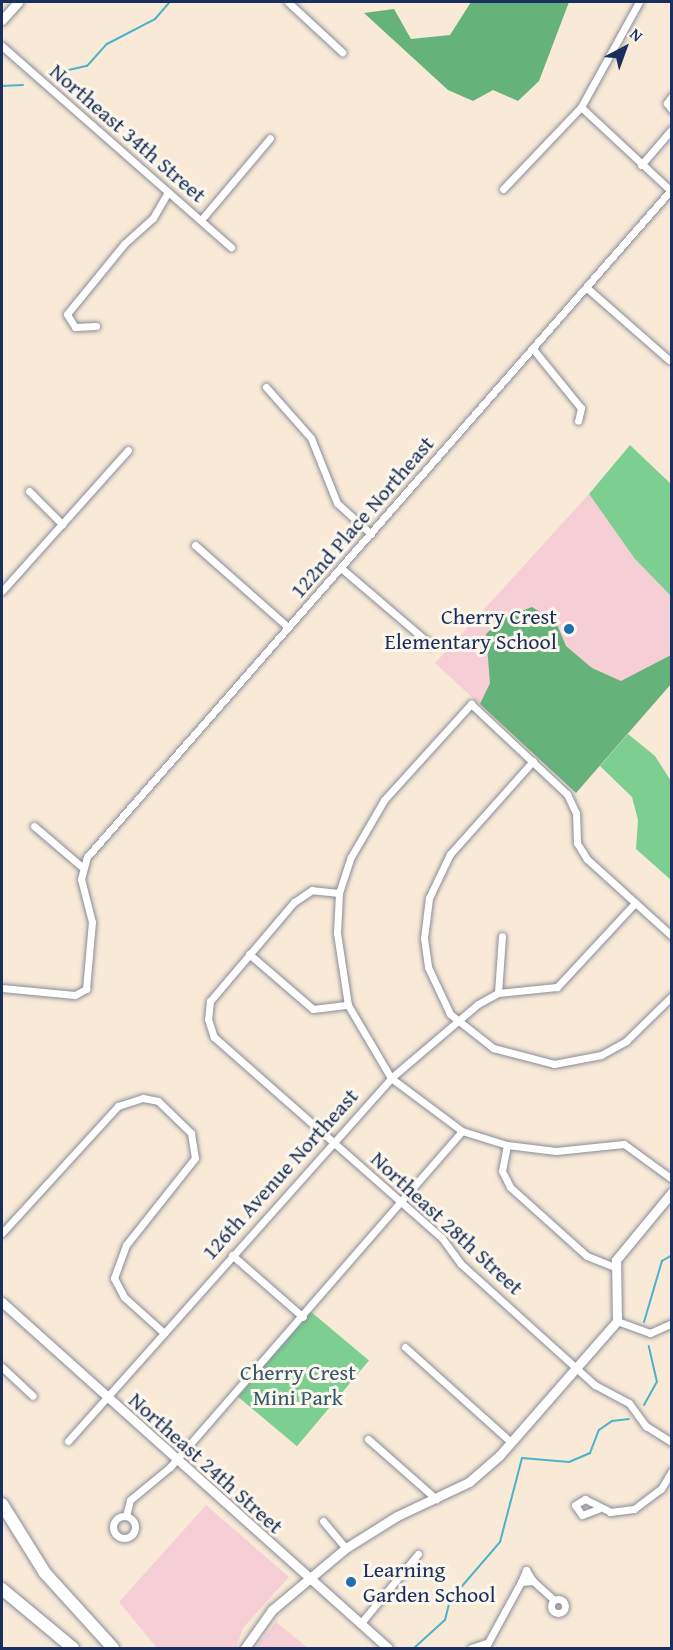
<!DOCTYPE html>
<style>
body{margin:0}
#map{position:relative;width:673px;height:1650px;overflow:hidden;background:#f8ead7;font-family:"Gentium Book Plus",serif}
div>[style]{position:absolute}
.built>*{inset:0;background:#f6cfd6}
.green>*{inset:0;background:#7ccf91;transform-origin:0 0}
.forest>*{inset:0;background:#65b27b}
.stream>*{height:2px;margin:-1px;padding:0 1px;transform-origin:1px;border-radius:1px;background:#4bb2ca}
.roads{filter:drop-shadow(0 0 2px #8a8c9a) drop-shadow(0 0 2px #8a8c9a)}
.minor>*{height:7px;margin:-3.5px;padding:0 3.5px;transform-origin:3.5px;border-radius:3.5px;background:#fff}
.minor>.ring{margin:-3.5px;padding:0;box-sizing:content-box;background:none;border:7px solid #fff;border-radius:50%}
.tertiary>*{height:9px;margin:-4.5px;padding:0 4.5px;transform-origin:4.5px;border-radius:4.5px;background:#fff}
.motorway>*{height:12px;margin:-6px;padding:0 6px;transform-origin:6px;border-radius:6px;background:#fff}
.dots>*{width:16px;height:16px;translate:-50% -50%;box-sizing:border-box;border:3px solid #fbf7ec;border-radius:50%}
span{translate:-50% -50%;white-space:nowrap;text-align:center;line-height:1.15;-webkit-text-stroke:6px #fbf7ec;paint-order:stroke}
.street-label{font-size:22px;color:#1b2f5e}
.poi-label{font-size:22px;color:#1b2f5e}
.right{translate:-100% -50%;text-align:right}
.left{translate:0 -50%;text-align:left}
.park-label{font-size:22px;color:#33576b}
.frame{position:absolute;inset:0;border:3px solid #1b2f5e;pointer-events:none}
.north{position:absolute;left:595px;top:18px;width:60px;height:60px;-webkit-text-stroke:4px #fbf7ec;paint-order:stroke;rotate:41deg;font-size:16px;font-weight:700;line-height:24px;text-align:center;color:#1b2f5e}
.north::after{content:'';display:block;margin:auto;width:21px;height:27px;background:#1b2f5e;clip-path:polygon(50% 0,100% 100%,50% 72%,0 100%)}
</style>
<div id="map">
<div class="built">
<div style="clip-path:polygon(589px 494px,635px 559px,671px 596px,671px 684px,576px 793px,435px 663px)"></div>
<div style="clip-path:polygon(206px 1505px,289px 1577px,243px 1628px,236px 1648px,157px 1648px,119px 1602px)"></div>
<div style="clip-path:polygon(276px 1622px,308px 1648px,255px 1648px)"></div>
</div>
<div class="green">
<div style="clip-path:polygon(630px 445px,671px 484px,671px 596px,635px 559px,589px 494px)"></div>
<div style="clip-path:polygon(628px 734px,655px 756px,671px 781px,671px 880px,636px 849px,638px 820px,632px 797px,600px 766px)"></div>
<div style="left:310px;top:1311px;width:77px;height:112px;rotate:40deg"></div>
</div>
<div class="forest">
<div style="clip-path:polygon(471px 2px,569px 2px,539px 81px,518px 101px,493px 90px,473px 101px,448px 90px,364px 13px,394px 9px,411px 39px,450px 35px)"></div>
<div style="clip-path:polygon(532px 607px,556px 622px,566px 646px,592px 668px,621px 681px,671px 655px,671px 684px,576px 793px,480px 704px,490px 683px,486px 634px,503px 618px)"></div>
</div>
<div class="stream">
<div style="left:51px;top:74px;width:37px;rotate:-13deg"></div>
<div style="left:87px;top:66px;width:30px;rotate:-48deg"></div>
<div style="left:107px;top:44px;width:54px;rotate:-27.5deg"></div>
<div style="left:155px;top:19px;width:23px;rotate:-49deg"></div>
<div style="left:2px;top:86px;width:21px;rotate:-3deg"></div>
<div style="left:644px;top:1322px;width:64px;rotate:-73.6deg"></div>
<div style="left:662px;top:1261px;width:12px;rotate:-31deg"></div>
<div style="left:644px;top:1405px;width:26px;rotate:-61deg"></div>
<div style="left:657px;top:1382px;width:37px;rotate:-103deg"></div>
<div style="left:414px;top:1648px;width:42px;rotate:-42.1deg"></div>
<div style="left:445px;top:1620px;width:21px;rotate:-76deg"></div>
<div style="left:450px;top:1600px;width:77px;rotate:-49.2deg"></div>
<div style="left:500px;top:1542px;width:87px;rotate:-75.3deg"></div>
<div style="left:522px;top:1458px;width:47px;rotate:4.9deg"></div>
<div style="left:569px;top:1462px;width:23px;rotate:-23deg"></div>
<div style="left:590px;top:1453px;width:25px;rotate:-69deg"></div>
<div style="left:599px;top:1430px;width:16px;rotate:-35deg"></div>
<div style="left:612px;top:1421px;width:17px;rotate:-7deg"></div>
</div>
<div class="roads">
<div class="minor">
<div style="left:288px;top:2px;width:74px;rotate:42.8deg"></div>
<div style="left:2px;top:46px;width:305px;rotate:41.3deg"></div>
<div style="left:672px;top:96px;width:9px;rotate:126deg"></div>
<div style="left:667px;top:103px;width:9px;rotate:54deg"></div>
<div style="left:581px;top:107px;width:125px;rotate:43deg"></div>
<div style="left:581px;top:107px;width:120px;rotate:-61.1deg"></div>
<div style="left:641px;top:165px;width:48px;rotate:-49.3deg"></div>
<div style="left:503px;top:189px;width:113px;rotate:-46.4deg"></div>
<div style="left:201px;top:220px;width:107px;rotate:-49.9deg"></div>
<div style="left:587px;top:288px;width:109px;rotate:41.3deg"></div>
<div style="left:96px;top:326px;width:21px;rotate:177deg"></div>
<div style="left:75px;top:327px;width:15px;rotate:-122deg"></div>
<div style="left:67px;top:314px;width:90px;rotate:-50.8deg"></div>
<div style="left:124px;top:244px;width:39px;rotate:-42deg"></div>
<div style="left:153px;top:218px;width:30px;rotate:-60deg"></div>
<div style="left:533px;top:349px;width:76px;rotate:50.9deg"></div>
<div style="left:581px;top:408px;width:13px;rotate:103deg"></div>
<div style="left:266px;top:387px;width:68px;rotate:48.6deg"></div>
<div style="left:311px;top:438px;width:70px;rotate:68.2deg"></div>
<div style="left:337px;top:503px;width:46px;rotate:42.4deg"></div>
<div style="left:29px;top:491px;width:47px;rotate:45deg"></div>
<div style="left:195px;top:545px;width:124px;rotate:41.4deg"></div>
<div style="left:341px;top:568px;width:118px;rotate:40.5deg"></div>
<div style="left:2px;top:591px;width:189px;rotate:-48.2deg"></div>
<div style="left:533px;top:761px;width:125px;rotate:131.7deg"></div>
<div style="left:450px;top:854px;width:49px;rotate:115.5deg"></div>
<div style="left:429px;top:898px;width:40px;rotate:97.1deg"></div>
<div style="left:424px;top:938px;width:29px;rotate:82deg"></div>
<div style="left:428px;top:967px;width:52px;rotate:64.9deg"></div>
<div style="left:450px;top:1014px;width:55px;rotate:38.3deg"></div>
<div style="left:493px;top:1048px;width:63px;rotate:14.7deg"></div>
<div style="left:554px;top:1064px;width:48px;rotate:-10.8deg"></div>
<div style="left:601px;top:1055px;width:29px;rotate:-29deg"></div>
<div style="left:626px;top:1041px;width:64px;rotate:-44.4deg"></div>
<div style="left:34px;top:826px;width:63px;rotate:40.5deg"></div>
<div style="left:339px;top:893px;width:27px;rotate:-174deg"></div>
<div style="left:312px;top:890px;width:22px;rotate:146deg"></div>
<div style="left:294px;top:902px;width:130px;rotate:130.3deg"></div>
<div style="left:210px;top:1001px;width:18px;rotate:96deg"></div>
<div style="left:208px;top:1019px;width:19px;rotate:72deg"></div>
<div style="left:214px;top:1037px;width:304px;rotate:41.4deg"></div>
<div style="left:442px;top:1238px;width:32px;rotate:54deg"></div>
<div style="left:461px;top:1264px;width:181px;rotate:42.1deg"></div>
<div style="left:595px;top:1385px;width:38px;rotate:28deg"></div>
<div style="left:629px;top:1403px;width:29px;rotate:54deg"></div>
<div style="left:646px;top:1426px;width:31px;rotate:32deg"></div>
<div style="left:249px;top:954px;width:84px;rotate:40.7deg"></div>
<div style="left:313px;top:1009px;width:35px;rotate:-7deg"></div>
<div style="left:348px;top:1005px;width:85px;rotate:59.5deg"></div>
<div style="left:391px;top:1078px;width:89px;rotate:36.7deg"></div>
<div style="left:462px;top:1131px;width:47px;rotate:17.3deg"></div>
<div style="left:507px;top:1145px;width:26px;rotate:101deg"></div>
<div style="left:502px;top:1171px;width:18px;rotate:63deg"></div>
<div style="left:510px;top:1187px;width:103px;rotate:41.9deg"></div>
<div style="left:587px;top:1256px;width:29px;rotate:22deg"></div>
<div style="left:2px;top:988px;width:73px;rotate:5.5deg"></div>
<div style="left:75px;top:995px;width:13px;rotate:-29deg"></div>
<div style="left:86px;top:989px;width:67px;rotate:-84.9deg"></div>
<div style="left:92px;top:922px;width:44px;rotate:-104.3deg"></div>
<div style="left:81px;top:879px;width:23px;rotate:-75deg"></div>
<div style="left:87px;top:857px;width:885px;rotate:-48.8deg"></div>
<div style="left:498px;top:993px;width:57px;rotate:-86deg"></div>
<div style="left:348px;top:1005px;width:73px;rotate:-98.7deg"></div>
<div style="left:337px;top:933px;width:40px;rotate:-87.1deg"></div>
<div style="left:339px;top:893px;width:38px;rotate:-72deg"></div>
<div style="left:351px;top:857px;width:66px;rotate:-59.9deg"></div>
<div style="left:384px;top:800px;width:130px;rotate:-47.8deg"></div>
<div style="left:471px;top:704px;width:132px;rotate:43.2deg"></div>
<div style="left:567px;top:794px;width:21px;rotate:65deg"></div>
<div style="left:576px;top:813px;width:30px;rotate:88deg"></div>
<div style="left:577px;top:843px;width:19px;rotate:58deg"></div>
<div style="left:587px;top:859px;width:115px;rotate:42.2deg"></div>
<div style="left:507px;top:1145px;width:49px;rotate:7deg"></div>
<div style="left:556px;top:1151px;width:68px;rotate:-5.9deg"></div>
<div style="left:624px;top:1144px;width:59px;rotate:36.1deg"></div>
<div style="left:2px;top:1233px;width:172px;rotate:-47.6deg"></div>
<div style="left:118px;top:1106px;width:26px;rotate:-18deg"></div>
<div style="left:143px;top:1098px;width:15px;rotate:11deg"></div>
<div style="left:158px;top:1101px;width:46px;rotate:44.1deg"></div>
<div style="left:191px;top:1133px;width:25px;rotate:81deg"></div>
<div style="left:195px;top:1158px;width:111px;rotate:128.4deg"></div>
<div style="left:126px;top:1245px;width:35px;rotate:110deg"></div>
<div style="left:114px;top:1278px;width:21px;rotate:62deg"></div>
<div style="left:124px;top:1297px;width:54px;rotate:42deg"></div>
<div style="left:232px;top:1255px;width:94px;rotate:41.1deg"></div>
<div style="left:617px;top:1321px;width:35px;rotate:20deg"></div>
<div style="left:650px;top:1333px;width:24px;rotate:-24deg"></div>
<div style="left:405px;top:1347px;width:142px;rotate:41.9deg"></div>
<div style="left:2px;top:1367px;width:42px;rotate:43.1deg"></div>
<div style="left:368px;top:1439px;width:91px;rotate:41.4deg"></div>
<div style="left:68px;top:1441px;width:486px;rotate:-48.3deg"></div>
<div style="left:391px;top:1078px;width:114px;rotate:-40.4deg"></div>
<div style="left:478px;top:1004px;width:23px;rotate:-29deg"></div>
<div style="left:498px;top:993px;width:59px;rotate:-5.8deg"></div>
<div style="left:557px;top:987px;width:115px;rotate:-47.1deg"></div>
<div style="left:598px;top:1509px;width:17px;rotate:159deg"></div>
<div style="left:582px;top:1515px;width:12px;rotate:-125deg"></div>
<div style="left:575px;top:1505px;width:12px;rotate:-31deg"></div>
<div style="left:585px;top:1499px;width:28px;rotate:27deg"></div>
<div style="left:610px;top:1512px;width:24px;rotate:-7deg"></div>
<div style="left:634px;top:1509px;width:34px;rotate:-37deg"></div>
<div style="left:661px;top:1489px;width:21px;rotate:-59deg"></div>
<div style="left:126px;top:1516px;width:16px;rotate:-76deg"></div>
<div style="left:130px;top:1500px;width:52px;rotate:-39.5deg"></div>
<div style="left:170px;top:1467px;width:445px;rotate:-49deg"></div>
<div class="ring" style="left:113px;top:1516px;width:15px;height:15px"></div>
<div style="left:323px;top:1521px;width:35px;rotate:50deg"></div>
<div style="left:521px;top:1582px;width:13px;rotate:-67deg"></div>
<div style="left:526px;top:1570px;width:13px;rotate:58deg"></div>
<div class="ring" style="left:551px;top:1599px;width:7px;height:7px"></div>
<div style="left:360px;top:1624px;width:91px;rotate:-50.4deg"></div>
<div style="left:471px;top:1648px;width:16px;rotate:-18deg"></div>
<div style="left:485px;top:1648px;width:75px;rotate:-61.4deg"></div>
<div style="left:521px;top:1582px;width:12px;rotate:-5deg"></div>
<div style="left:533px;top:1581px;width:28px;rotate:42deg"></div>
</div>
<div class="tertiary">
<div style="left:2px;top:20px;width:24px;rotate:-48deg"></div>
<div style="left:2px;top:1302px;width:518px;rotate:41.87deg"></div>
<div style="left:245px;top:1648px;width:47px;rotate:-54.6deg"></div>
<div style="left:272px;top:1610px;width:97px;rotate:-40deg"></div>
<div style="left:346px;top:1548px;width:60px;rotate:-32.1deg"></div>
<div style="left:397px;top:1516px;width:80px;rotate:-25.3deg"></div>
<div style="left:469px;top:1482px;width:40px;rotate:-41deg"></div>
<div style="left:499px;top:1456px;width:179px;rotate:-48.8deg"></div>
<div style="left:617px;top:1321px;width:61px;rotate:-90.9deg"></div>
<div style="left:616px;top:1260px;width:88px;rotate:-50.5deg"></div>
</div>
<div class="motorway">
<div style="left:2px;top:1504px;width:81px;rotate:58.1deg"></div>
<div style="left:45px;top:1573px;width:101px;rotate:47.8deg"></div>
<div style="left:2px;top:1589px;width:92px;rotate:39.7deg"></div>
</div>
</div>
<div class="dots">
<div style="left:569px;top:629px;background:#1f6fb2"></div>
<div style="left:351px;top:1582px;background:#1f6fb2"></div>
</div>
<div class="street-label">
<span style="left:128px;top:133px;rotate:41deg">Northeast 34th Street</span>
<span style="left:362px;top:517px;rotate:-49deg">122nd Place Northeast</span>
<span style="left:280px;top:1174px;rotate:-48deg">126th Avenue Northeast</span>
<span style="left:447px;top:1223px;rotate:43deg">Northeast 28th Street</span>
<span style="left:206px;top:1463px;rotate:42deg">Northeast 24th Street</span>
</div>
<div class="poi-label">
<span class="right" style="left:557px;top:629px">Cherry Crest<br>Elementary School</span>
<span class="left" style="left:363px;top:1582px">Learning<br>Garden School</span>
</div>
<div class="park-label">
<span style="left:298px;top:1385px">Cherry Crest<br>Mini Park</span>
</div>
<div class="frame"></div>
<div class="north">N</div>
</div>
